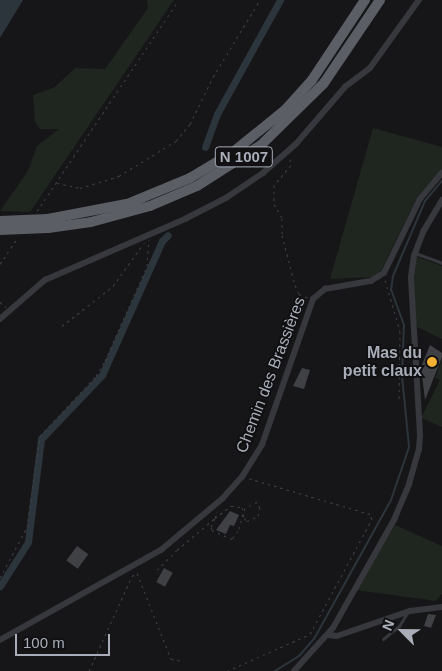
<!DOCTYPE html>
<meta charset="utf-8">
<style>
body{margin:0}
#map{position:relative;width:442px;height:671px;overflow:hidden;background:#161618;font-family:Helvetica,sans-serif}
div>[style]{position:absolute}
.green>*{inset:0;background:#1e261f}
.water>*{inset:0;background:#2c353c}
.stream>*{height:2px;margin:-1px;padding:0 1px;transform-origin:1px;border-radius:1px;background:#2c353c}
.canal>*{height:7px;margin:-3.5px;padding:0 3.5px;transform-origin:3.5px;border-radius:3.5px;background:#2c353c}
.building>*{inset:0;background:#404145;transform-origin:0 0}
.path>*{height:1px;margin-top:-0.5px;transform-origin:0;background:repeating-linear-gradient(90deg,#3d3f44 0 2.5px,transparent 0 6.5px)}
.service>*{height:3px;margin:-1.5px;padding:0 1.5px;transform-origin:1.5px;border-radius:1.5px;background:#37383d}
.minor>*{height:5.5px;margin:-2.75px;padding:0 2.75px;transform-origin:2.75px;border-radius:2.75px;background:#37383d}
.trunk>*{height:10px;margin:-5px;padding:0 5px;transform-origin:5px;border-radius:5px;background:#5b5e65}
.trunk-bridge>*{height:10px;margin:-5px;padding:0 5px;transform-origin:5px;border-radius:5px;background:#5b5e65}
.dots>*{width:14px;height:14px;translate:-50% -50%;box-sizing:border-box;border:2px solid #111113;border-radius:50%}
span{translate:-50% -50%;white-space:nowrap;text-align:center;line-height:1.15;-webkit-text-stroke:4px #111113;paint-order:stroke}
.shield-label span{padding:1px 4px;background:#111113;border:1px solid;border-radius:4px;-webkit-text-stroke-width:0}
.shield-label{font-size:15px;color:#a8adb8;font-weight:700}
.poi-label{font-size:16px;color:#a8adb8;font-weight:700}
.right{translate:-100% -50%;text-align:right}
.street-label{font-size:16px;color:#a8adb8}
.north{position:absolute;left:377px;top:606px;width:50px;height:50px;-webkit-text-stroke:4px #111113;paint-order:stroke;rotate:293deg;font-size:14px;font-weight:700;line-height:20px;text-align:center;color:#a8adb8}
.north::after{content:'';display:block;margin:auto;width:18px;height:22px;background:#a8adb8;clip-path:polygon(50% 0,100% 100%,50% 72%,0 100%)}
.scale{position:absolute;left:15px;top:634px;width:95px;height:22px;box-sizing:border-box;border:2px solid #a8adb8;border-top:0;padding-left:6px;font-size:15px;line-height:18px;white-space:nowrap;color:#a8adb8;-webkit-text-stroke:4px #111113;paint-order:stroke}
</style>
<div id="map">
<div class="green">
<div style="clip-path:polygon(147px 0,174px 0,30px 212px,0 211px,28px 171px,37px 146px,59px 129px,40px 129px,35px 122px,33px 95px,55px 87px,75px 68px,105px 69px,148px 8px)"></div>
<div style="clip-path:polygon(373px 128px,442px 147px,442px 169px,417px 197px,381px 271px,373px 277px,330px 279px)"></div>
<div style="clip-path:polygon(415px 256px,442px 266px,442px 339px,417px 327px,412px 297px)"></div>
<div style="clip-path:polygon(442px 359px,442px 427px,421px 418px,440px 380px,435px 378px)"></div>
<div style="clip-path:polygon(395px 525px,442px 546px,442px 594px,436px 601px,356px 590px)"></div>
</div>
<div class="water">
<div style="clip-path:polygon(0 0,23px 0,0 38px)"></div>
</div>
<div class="stream">
<div style="left:275px;top:671px;width:28px;rotate:-32deg"></div>
<div style="left:299px;top:656px;width:23px;rotate:-49deg"></div>
<div style="left:314px;top:639px;width:159px;rotate:-61deg"></div>
<div style="left:391px;top:500px;width:56px;rotate:-71.2deg"></div>
<div style="left:409px;top:447px;width:71px;rotate:-95.6deg"></div>
<div style="left:402px;top:376px;width:51px;rotate:-87.8deg"></div>
<div style="left:404px;top:325px;width:37px;rotate:-110deg"></div>
<div style="left:391px;top:290px;width:14px;rotate:-82deg"></div>
<div style="left:393px;top:276px;width:82px;rotate:-66.9deg"></div>
<div style="left:425px;top:201px;width:26px;rotate:-50deg"></div>
</div>
<div class="canal">
<div style="left:205px;top:147px;width:35px;rotate:-70deg"></div>
<div style="left:217px;top:114px;width:130px;rotate:-61.1deg"></div>
<div style="left:0;top:586px;width:52px;rotate:-57.5deg"></div>
<div style="left:28px;top:542px;width:104px;rotate:-82.8deg"></div>
<div style="left:41px;top:439px;width:88px;rotate:-46.4deg"></div>
<div style="left:102px;top:375px;width:147px;rotate:-65.9deg"></div>
<div style="left:162px;top:241px;width:8px;rotate:-45deg"></div>
</div>
<div class="building">
<div style="clip-path:polygon(430px 345px,442px 353px,442px 357px,425px 400px,421px 367px)"></div>
<div style="clip-path:polygon(302px 368px,310px 370px,304px 389px,293px 386px)"></div>
<div style="clip-path:polygon(230px 511px,239px 515px,234px 526px,230px 525px,226px 534px,216px 530px)"></div>
<div style="left:77px;top:546px;width:14px;height:18px;rotate:36deg"></div>
<div style="left:164px;top:568px;width:10px;height:16px;rotate:29deg"></div>
<div style="clip-path:polygon(428px 614px,436px 615px,431px 628px,424px 626px)"></div>
</div>
<div class="path">
<div style="left:290px;top:159px;width:6px;rotate:81deg"></div>
<div style="left:291px;top:165px;width:26px;rotate:130deg"></div>
<div style="left:274px;top:185px;width:19px;rotate:90deg"></div>
<div style="left:274px;top:204px;width:16px;rotate:60deg"></div>
<div style="left:282px;top:218px;width:17px;rotate:90deg"></div>
<div style="left:282px;top:235px;width:52px;rotate:75.4deg"></div>
<div style="left:295px;top:285px;width:10px;rotate:66deg"></div>
<div style="left:299px;top:294px;width:10px;rotate:24deg"></div>
<div style="left:57px;top:183px;width:24px;rotate:12deg"></div>
<div style="left:80px;top:188px;width:41px;rotate:-17.1deg"></div>
<div style="left:119px;top:176px;width:67px;rotate:-31.6deg"></div>
<div style="left:176px;top:141px;width:22px;rotate:-51deg"></div>
<div style="left:190px;top:124px;width:52px;rotate:-63.9deg"></div>
<div style="left:213px;top:77px;width:90px;rotate:-58.6deg"></div>
<div style="left:37px;top:211px;width:254px;rotate:-56.1deg"></div>
<div style="left:0;top:264px;width:30px;rotate:-56deg"></div>
<div style="left:385px;top:280px;width:53px;rotate:73.6deg"></div>
<div style="left:400px;top:331px;width:70px;rotate:90.8deg"></div>
<div style="left:0;top:302px;width:8px;rotate:40deg"></div>
<div style="left:62px;top:326px;width:65px;rotate:-38.1deg"></div>
<div style="left:113px;top:286px;width:53px;rotate:-54.2deg"></div>
<div style="left:157px;top:570px;width:28px;rotate:-45deg"></div>
<div style="left:177px;top:550px;width:50px;rotate:-40.1deg"></div>
<div style="left:215px;top:518px;width:20px;rotate:-37deg"></div>
<div style="left:231px;top:506px;width:11px;rotate:5deg"></div>
<div style="left:242px;top:507px;width:7px;rotate:82deg"></div>
<div style="left:243px;top:514px;width:4px;rotate:76deg"></div>
<div style="left:244px;top:518px;width:4px;rotate:45deg"></div>
<div style="left:247px;top:521px;width:12px;rotate:-24deg"></div>
<div style="left:258px;top:516px;width:8px;rotate:-76deg"></div>
<div style="left:260px;top:508px;width:7px;rotate:-117deg"></div>
<div style="left:257px;top:502px;width:13px;rotate:153deg"></div>
<div style="left:245px;top:508px;width:6px;rotate:108deg"></div>
<div style="left:243px;top:514px;width:18px;rotate:106deg"></div>
<div style="left:238px;top:531px;width:10px;rotate:127deg"></div>
<div style="left:232px;top:539px;width:22px;rotate:-156deg"></div>
<div style="left:212px;top:530px;width:3px;rotate:-108deg"></div>
<div style="left:211px;top:527px;width:10px;rotate:-66deg"></div>
<div style="left:215px;top:518px;width:5px;rotate:-68deg"></div>
<div style="left:217px;top:513px;width:1px;rotate:-90deg"></div>
<div style="left:0;top:578px;width:58px;rotate:-62.1deg"></div>
<div style="left:27px;top:527px;width:92px;rotate:-81.9deg"></div>
<div style="left:40px;top:436px;width:82px;rotate:-47deg"></div>
<div style="left:96px;top:376px;width:17px;rotate:-59deg"></div>
<div style="left:105px;top:361px;width:104px;rotate:-66.1deg"></div>
<div style="left:147px;top:266px;width:26px;rotate:-86deg"></div>
<div style="left:89px;top:671px;width:104px;rotate:-65.6deg"></div>
<div style="left:132px;top:576px;width:6px;rotate:-31deg"></div>
<div style="left:137px;top:573px;width:92px;rotate:68.4deg"></div>
<div style="left:171px;top:659px;width:12px;rotate:9deg"></div>
<div style="left:227px;top:671px;width:91px;rotate:-24deg"></div>
<div style="left:310px;top:634px;width:131px;rotate:-61.7deg"></div>
<div style="left:372px;top:519px;width:5px;rotate:-112deg"></div>
<div style="left:370px;top:514px;width:127px;rotate:-163.6deg"></div>
</div>
<div class="service">
<div style="left:415px;top:253px;width:29px;rotate:20deg"></div>
<div style="left:383px;top:639px;width:21px;rotate:-39deg"></div>
<div style="left:399px;top:626px;width:15px;rotate:-58deg"></div>
</div>
<div class="minor">
<div style="left:0;top:319px;width:60px;rotate:-40.9deg"></div>
<div style="left:45px;top:280px;width:153px;rotate:-23.5deg"></div>
<div style="left:185px;top:219px;width:46px;rotate:-27.1deg"></div>
<div style="left:226px;top:198px;width:45px;rotate:-34deg"></div>
<div style="left:263px;top:173px;width:44px;rotate:-41.3deg"></div>
<div style="left:296px;top:144px;width:75px;rotate:-49.3deg"></div>
<div style="left:345px;top:87px;width:31px;rotate:-37deg"></div>
<div style="left:370px;top:68px;width:84px;rotate:-54.2deg"></div>
<div style="left:328px;top:635px;width:9px;rotate:6deg"></div>
<div style="left:337px;top:636px;width:77px;rotate:-18.9deg"></div>
<div style="left:410px;top:611px;width:32px;rotate:-7deg"></div>
<div style="left:0;top:640px;width:184px;rotate:-29.2deg"></div>
<div style="left:161px;top:550px;width:80px;rotate:-39.9deg"></div>
<div style="left:222px;top:499px;width:30px;rotate:-48deg"></div>
<div style="left:242px;top:477px;width:38px;rotate:-58deg"></div>
<div style="left:262px;top:445px;width:155px;rotate:-70.7deg"></div>
<div style="left:313px;top:299px;width:16px;rotate:-40deg"></div>
<div style="left:325px;top:289px;width:47px;rotate:-9.9deg"></div>
<div style="left:371px;top:281px;width:15px;rotate:-32deg"></div>
<div style="left:384px;top:273px;width:82px;rotate:-64.1deg"></div>
<div style="left:420px;top:199px;width:34px;rotate:-50deg"></div>
<div style="left:294px;top:671px;width:58px;rotate:-47.8deg"></div>
<div style="left:333px;top:628px;width:124px;rotate:-60.5deg"></div>
<div style="left:394px;top:520px;width:39px;rotate:-67deg"></div>
<div style="left:409px;top:484px;width:35px;rotate:-74deg"></div>
<div style="left:419px;top:450px;width:15px;rotate:-86deg"></div>
<div style="left:420px;top:435px;width:158px;rotate:-93.3deg"></div>
<div style="left:411px;top:277px;width:21px;rotate:-82deg"></div>
<div style="left:414px;top:256px;width:26px;rotate:-69deg"></div>
<div style="left:423px;top:232px;width:37px;rotate:-59deg"></div>
</div>
<div class="trunk">
<div style="left:48px;top:219px;width:80px;rotate:-10.8deg"></div>
<div style="left:127px;top:204px;width:68px;rotate:-22.4deg"></div>
<div style="left:190px;top:178px;width:49px;rotate:-30.8deg"></div>
<div style="left:232px;top:153px;width:68px;rotate:-39.1deg"></div>
<div style="left:285px;top:110px;width:40px;rotate:-48deg"></div>
<div style="left:312px;top:80px;width:96px;rotate:-56.5deg"></div>
<div style="left:48px;top:228px;width:43px;rotate:-7.9deg"></div>
<div style="left:91px;top:222px;width:61px;rotate:-15.2deg"></div>
<div style="left:150px;top:206px;width:51px;rotate:-23.1deg"></div>
<div style="left:197px;top:186px;width:76px;rotate:-32.6deg"></div>
<div style="left:261px;top:145px;width:88px;rotate:-44.5deg"></div>
<div style="left:324px;top:83px;width:100px;rotate:-56deg"></div>
</div>
<div class="trunk-bridge">
<div style="left:0;top:221px;width:48px;rotate:-2.4deg"></div>
<div style="left:0;top:230px;width:48px;rotate:-2.4deg"></div>
</div>
<div class="dots">
<div style="left:432px;top:362px;background:#f2b134"></div>
</div>
<div class="shield-label">
<span style="left:244px;top:157px">N 1007</span>
</div>
<div class="poi-label">
<span class="right" style="left:422px;top:362px">Mas du<br>petit claux</span>
</div>
<div class="street-label">
<span style="left:271px;top:375px;rotate:-69deg">Chemin des Brassières</span>
</div>
<div class="north">N</div>
<div class="scale">100 m</div>
</div>
